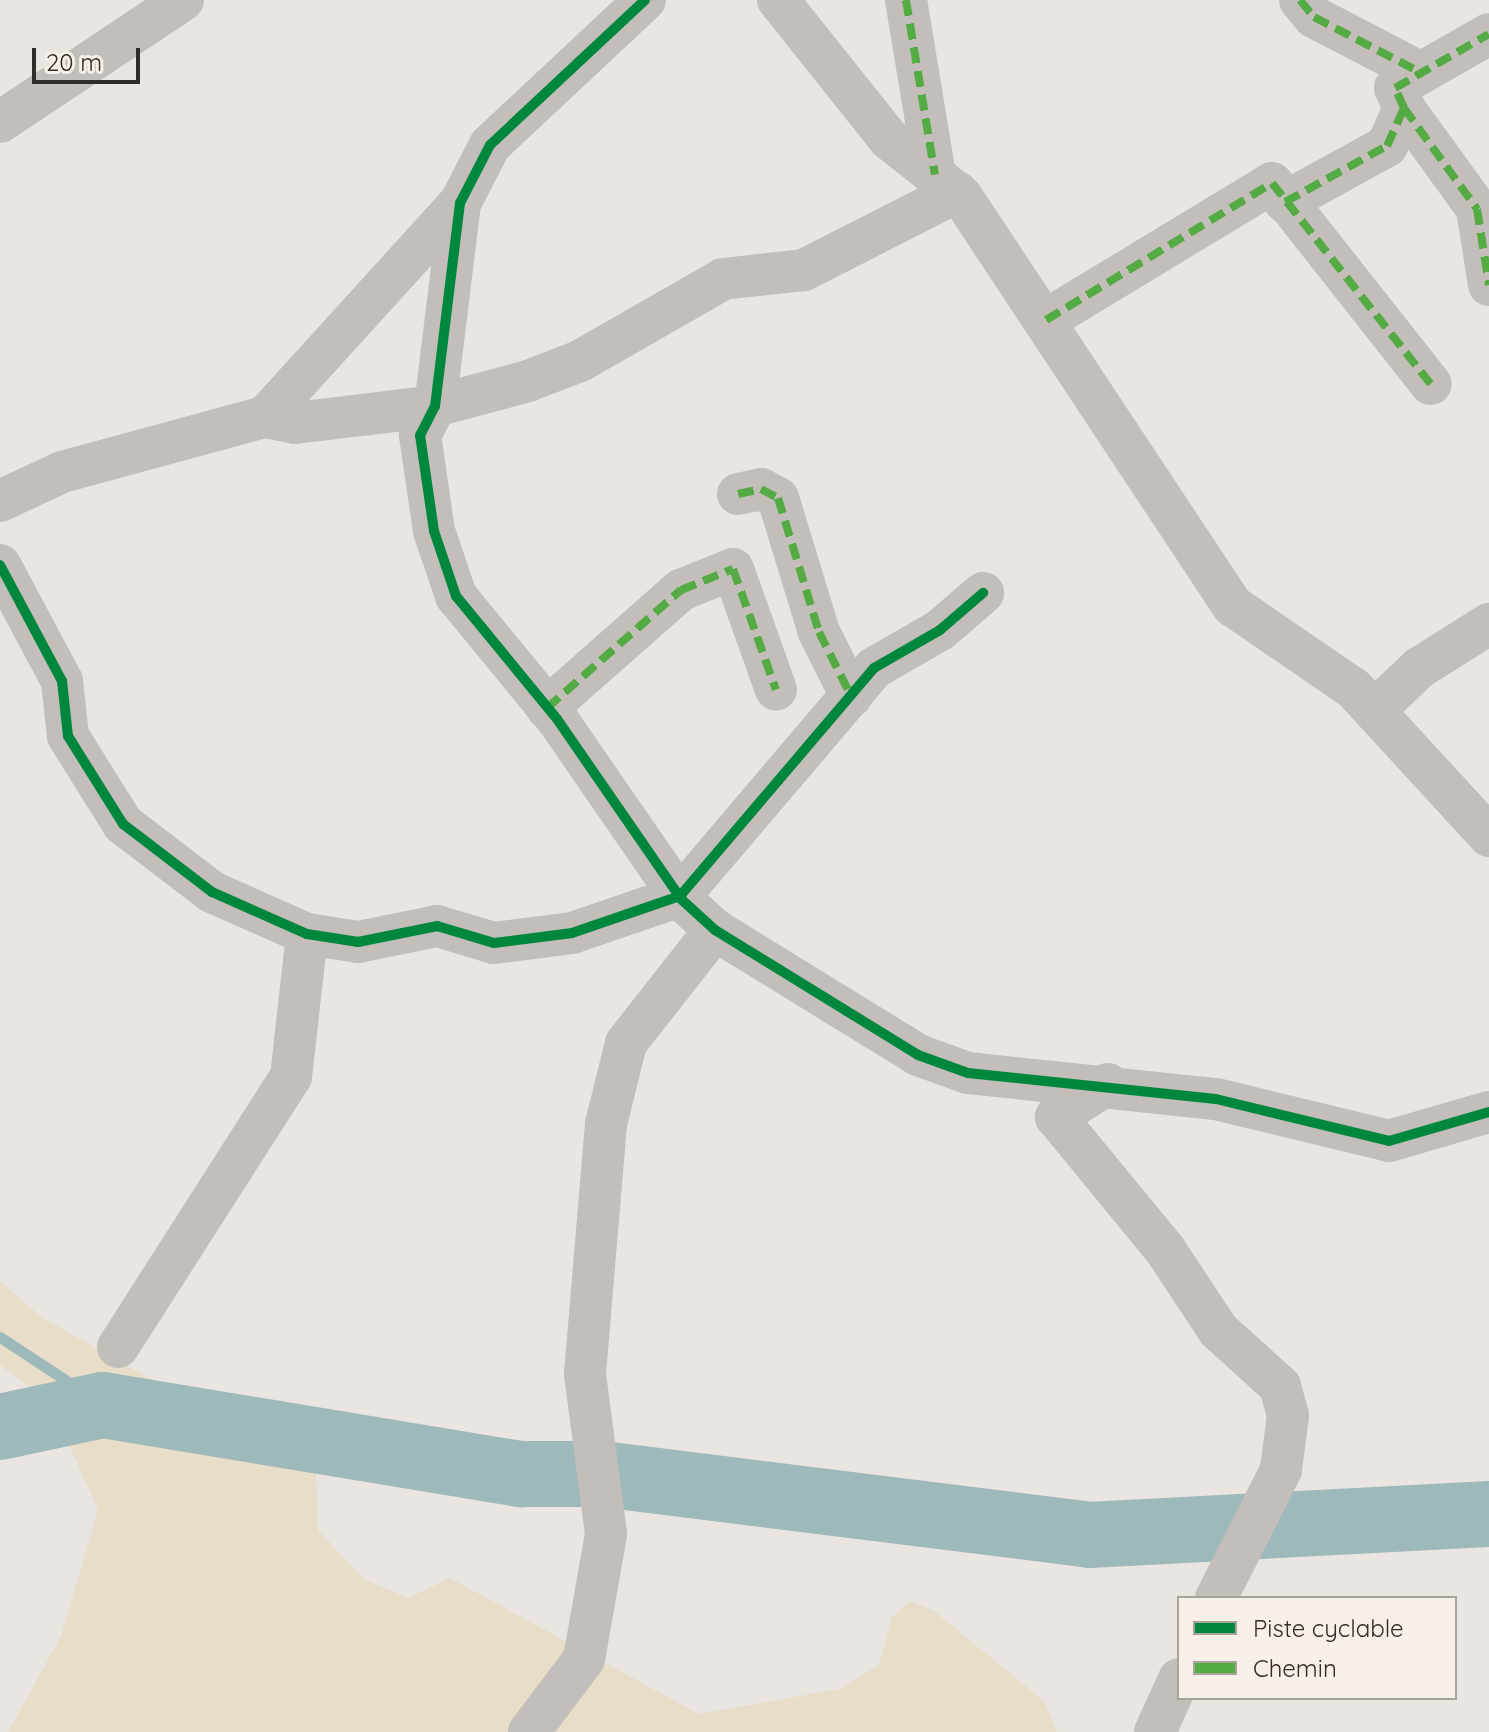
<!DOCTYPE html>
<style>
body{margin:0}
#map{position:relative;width:1489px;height:1732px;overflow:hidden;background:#eae5e0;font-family:Quicksand,sans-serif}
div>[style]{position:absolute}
.sand>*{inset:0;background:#e8ddc9}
.stream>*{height:11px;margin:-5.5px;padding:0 5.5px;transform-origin:5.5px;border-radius:5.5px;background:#9eb9b9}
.river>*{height:66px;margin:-33px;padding:0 33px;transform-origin:33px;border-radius:33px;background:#9eb9b9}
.street>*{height:42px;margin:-21px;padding:0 21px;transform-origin:21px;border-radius:21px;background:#c3beb9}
.quiet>*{height:8px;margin-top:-4px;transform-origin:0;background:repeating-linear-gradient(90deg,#54ab44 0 16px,transparent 0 24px)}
.cycleway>*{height:10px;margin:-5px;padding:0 5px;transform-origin:5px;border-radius:5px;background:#00873e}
span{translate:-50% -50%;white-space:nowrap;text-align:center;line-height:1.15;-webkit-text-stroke:6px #f7f0e8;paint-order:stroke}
.legend{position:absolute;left:1177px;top:1596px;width:280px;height:104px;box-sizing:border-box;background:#f7f0e8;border:2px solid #a9a29b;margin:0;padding:10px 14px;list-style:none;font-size:24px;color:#332c28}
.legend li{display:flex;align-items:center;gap:16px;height:40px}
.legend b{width:40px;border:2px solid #a9a29b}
.scale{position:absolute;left:32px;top:48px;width:108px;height:36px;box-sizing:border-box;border:4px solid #332c28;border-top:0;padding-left:10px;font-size:24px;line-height:28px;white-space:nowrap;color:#332c28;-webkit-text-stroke:6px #f7f0e8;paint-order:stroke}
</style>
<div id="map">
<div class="sand">
<div style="clip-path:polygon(0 1281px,40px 1316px,316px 1474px,318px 1530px,365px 1580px,408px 1598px,450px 1578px,699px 1714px,839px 1689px,879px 1665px,892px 1617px,910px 1601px,934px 1611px,1044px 1701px,1057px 1732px,8px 1732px,61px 1636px,98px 1510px,50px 1402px,0 1365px)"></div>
</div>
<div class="stream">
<div style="left:0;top:1337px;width:123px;rotate:33.4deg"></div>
</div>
<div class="river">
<div style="left:0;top:1427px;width:105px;rotate:-12.1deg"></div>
<div style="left:103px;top:1405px;width:425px;rotate:9.4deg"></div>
<div style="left:522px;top:1474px;width:80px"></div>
<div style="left:602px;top:1474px;width:491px;rotate:7.1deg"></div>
<div style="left:1089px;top:1535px;width:401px;rotate:-3deg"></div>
</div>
<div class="street">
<div style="left:645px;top:0;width:212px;rotate:136.9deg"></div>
<div style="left:490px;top:145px;width:65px;rotate:117.3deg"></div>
<div style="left:460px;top:203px;width:205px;rotate:97deg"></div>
<div style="left:435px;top:406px;width:33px;rotate:117deg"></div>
<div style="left:420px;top:435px;width:97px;rotate:81.7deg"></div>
<div style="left:434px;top:531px;width:69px;rotate:71.3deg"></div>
<div style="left:456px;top:596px;width:159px;rotate:50.6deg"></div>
<div style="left:557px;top:719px;width:219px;rotate:55.4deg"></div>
<div style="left:681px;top:899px;width:46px;rotate:42.4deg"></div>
<div style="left:715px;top:930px;width:238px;rotate:31.6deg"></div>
<div style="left:918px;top:1055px;width:53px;rotate:19.8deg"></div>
<div style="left:968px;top:1073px;width:249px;rotate:6deg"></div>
<div style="left:1216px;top:1099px;width:178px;rotate:13.6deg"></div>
<div style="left:1389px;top:1141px;width:104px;rotate:-16.2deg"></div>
<div style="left:778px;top:0;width:178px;rotate:51.4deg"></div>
<div style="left:889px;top:139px;width:93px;rotate:38.5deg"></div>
<div style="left:962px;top:197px;width:491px;rotate:56.5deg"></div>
<div style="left:1233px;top:606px;width:147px;rotate:34.4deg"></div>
<div style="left:1354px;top:689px;width:200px;rotate:47.4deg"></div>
<div style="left:906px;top:0;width:177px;rotate:80.6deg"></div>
<div style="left:1300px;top:0;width:22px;rotate:51deg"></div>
<div style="left:1314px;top:17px;width:115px;rotate:27.5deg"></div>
<div style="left:1404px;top:108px;width:125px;rotate:54.1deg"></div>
<div style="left:1477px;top:209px;width:77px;rotate:81deg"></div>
<div style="left:0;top:122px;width:220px;rotate:-33.7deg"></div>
<div style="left:1285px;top:202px;width:116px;rotate:-28.8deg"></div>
<div style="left:1387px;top:146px;width:42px;rotate:-65.9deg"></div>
<div style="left:1404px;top:108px;width:22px;rotate:-114deg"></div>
<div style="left:1395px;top:88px;width:108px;rotate:-29.9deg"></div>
<div style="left:1046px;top:320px;width:264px;rotate:-31.2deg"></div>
<div style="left:1272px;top:183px;width:256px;rotate:51.7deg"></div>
<div style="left:265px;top:417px;width:31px;rotate:11deg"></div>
<div style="left:295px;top:423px;width:141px;rotate:-6.9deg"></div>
<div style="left:435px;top:406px;width:96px;rotate:-15deg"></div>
<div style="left:528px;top:381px;width:56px;rotate:-21deg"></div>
<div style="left:580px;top:361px;width:165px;rotate:-29.8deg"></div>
<div style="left:723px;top:279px;width:81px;rotate:-6.3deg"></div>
<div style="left:804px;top:270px;width:172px;rotate:-27deg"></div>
<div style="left:738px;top:494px;width:24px;rotate:-12deg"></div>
<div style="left:761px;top:489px;width:19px;rotate:28deg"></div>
<div style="left:778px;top:498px;width:140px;rotate:73deg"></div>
<div style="left:819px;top:632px;width:72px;rotate:63.4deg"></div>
<div style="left:0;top:501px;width:68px;rotate:-25.1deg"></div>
<div style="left:62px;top:472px;width:210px;rotate:-15.2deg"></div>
<div style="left:265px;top:417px;width:290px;rotate:-47.7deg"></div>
<div style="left:0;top:565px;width:132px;rotate:61.9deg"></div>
<div style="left:62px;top:681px;width:55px;rotate:83.8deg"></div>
<div style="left:68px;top:736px;width:104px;rotate:58deg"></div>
<div style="left:123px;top:824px;width:112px;rotate:37.4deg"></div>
<div style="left:212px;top:892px;width:104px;rotate:23.9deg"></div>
<div style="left:307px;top:934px;width:52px;rotate:8.9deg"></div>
<div style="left:358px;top:942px;width:81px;rotate:-11.4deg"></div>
<div style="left:437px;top:926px;width:59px;rotate:16.6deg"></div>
<div style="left:494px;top:943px;width:79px;rotate:-7.3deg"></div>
<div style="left:572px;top:933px;width:114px;rotate:-18.9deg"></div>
<div style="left:680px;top:896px;width:299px;rotate:-49.6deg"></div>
<div style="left:874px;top:668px;width:76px;rotate:-29.9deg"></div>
<div style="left:940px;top:630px;width:57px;rotate:-40.7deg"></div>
<div style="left:547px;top:708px;width:179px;rotate:-41.4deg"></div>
<div style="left:681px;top:590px;width:56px;rotate:-22deg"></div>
<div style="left:733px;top:569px;width:128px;rotate:70.4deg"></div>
<div style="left:1375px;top:710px;width:61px;rotate:-43.7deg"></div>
<div style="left:1419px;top:668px;width:83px;rotate:-32.2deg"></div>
<div style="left:1108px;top:1084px;width:62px;rotate:147.6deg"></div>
<div style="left:1056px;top:1117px;width:173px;rotate:50.6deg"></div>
<div style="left:1166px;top:1251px;width:95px;rotate:56.6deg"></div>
<div style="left:1218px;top:1330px;width:84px;rotate:42.1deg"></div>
<div style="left:1280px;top:1386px;width:30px;rotate:75deg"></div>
<div style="left:1288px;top:1415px;width:55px;rotate:97.3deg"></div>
<div style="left:1281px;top:1470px;width:144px;rotate:116.9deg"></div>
<div style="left:118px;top:1347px;width:321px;rotate:-57.4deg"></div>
<div style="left:291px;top:1077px;width:144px;rotate:-83.6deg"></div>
<div style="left:529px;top:1732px;width:91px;rotate:-53deg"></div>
<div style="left:584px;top:1659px;width:127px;rotate:-80deg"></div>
<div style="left:606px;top:1534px;width:161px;rotate:-97.5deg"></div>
<div style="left:585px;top:1374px;width:251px;rotate:-85.2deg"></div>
<div style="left:606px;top:1124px;width:83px;rotate:-76.1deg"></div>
<div style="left:626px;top:1043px;width:144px;rotate:-51.8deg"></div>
<div style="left:1155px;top:1732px;width:58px;rotate:-65.6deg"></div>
</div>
<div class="quiet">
<div style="left:906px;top:0;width:177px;rotate:80.6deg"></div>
<div style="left:1300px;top:0;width:22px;rotate:51deg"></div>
<div style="left:1314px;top:17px;width:115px;rotate:27.5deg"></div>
<div style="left:1404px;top:108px;width:125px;rotate:54.1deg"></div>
<div style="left:1477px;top:209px;width:77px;rotate:81deg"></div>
<div style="left:1285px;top:202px;width:116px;rotate:-28.8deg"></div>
<div style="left:1387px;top:146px;width:42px;rotate:-65.9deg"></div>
<div style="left:1404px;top:108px;width:22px;rotate:-114deg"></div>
<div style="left:1395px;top:88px;width:108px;rotate:-29.9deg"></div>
<div style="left:1046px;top:320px;width:264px;rotate:-31.2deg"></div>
<div style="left:1272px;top:183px;width:256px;rotate:51.7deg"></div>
<div style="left:738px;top:494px;width:24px;rotate:-12deg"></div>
<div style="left:761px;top:489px;width:19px;rotate:28deg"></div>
<div style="left:778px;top:498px;width:140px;rotate:73deg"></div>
<div style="left:819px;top:632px;width:72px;rotate:63.4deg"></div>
<div style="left:547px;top:708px;width:179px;rotate:-41.4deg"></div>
<div style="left:681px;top:590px;width:56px;rotate:-22deg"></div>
<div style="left:733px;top:569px;width:128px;rotate:70.4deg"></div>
</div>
<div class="cycleway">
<div style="left:645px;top:0;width:212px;rotate:136.9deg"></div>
<div style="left:490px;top:145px;width:65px;rotate:117.3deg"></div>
<div style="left:460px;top:203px;width:205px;rotate:97deg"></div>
<div style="left:435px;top:406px;width:33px;rotate:117deg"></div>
<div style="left:420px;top:435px;width:97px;rotate:81.7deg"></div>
<div style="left:434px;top:531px;width:69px;rotate:71.3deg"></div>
<div style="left:456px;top:596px;width:159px;rotate:50.6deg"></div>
<div style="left:557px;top:719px;width:219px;rotate:55.4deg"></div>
<div style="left:681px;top:899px;width:46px;rotate:42.4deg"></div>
<div style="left:715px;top:930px;width:238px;rotate:31.6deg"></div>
<div style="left:918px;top:1055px;width:53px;rotate:19.8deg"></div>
<div style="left:968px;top:1073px;width:249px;rotate:6deg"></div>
<div style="left:1216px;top:1099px;width:178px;rotate:13.6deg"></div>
<div style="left:1389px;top:1141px;width:104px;rotate:-16.2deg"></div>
<div style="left:0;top:565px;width:132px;rotate:61.9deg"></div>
<div style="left:62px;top:681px;width:55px;rotate:83.8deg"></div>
<div style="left:68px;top:736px;width:104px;rotate:58deg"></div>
<div style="left:123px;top:824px;width:112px;rotate:37.4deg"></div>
<div style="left:212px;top:892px;width:104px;rotate:23.9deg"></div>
<div style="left:307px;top:934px;width:52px;rotate:8.9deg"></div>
<div style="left:358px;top:942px;width:81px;rotate:-11.4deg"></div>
<div style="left:437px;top:926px;width:59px;rotate:16.6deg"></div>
<div style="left:494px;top:943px;width:79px;rotate:-7.3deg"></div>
<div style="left:572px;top:933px;width:114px;rotate:-18.9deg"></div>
<div style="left:680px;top:896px;width:299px;rotate:-49.6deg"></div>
<div style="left:874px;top:668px;width:76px;rotate:-29.9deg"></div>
<div style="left:940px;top:630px;width:57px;rotate:-40.7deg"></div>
</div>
<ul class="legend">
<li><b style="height:10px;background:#00873e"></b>Piste cyclable</li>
<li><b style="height:10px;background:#54ab44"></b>Chemin</li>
</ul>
<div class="scale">20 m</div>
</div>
